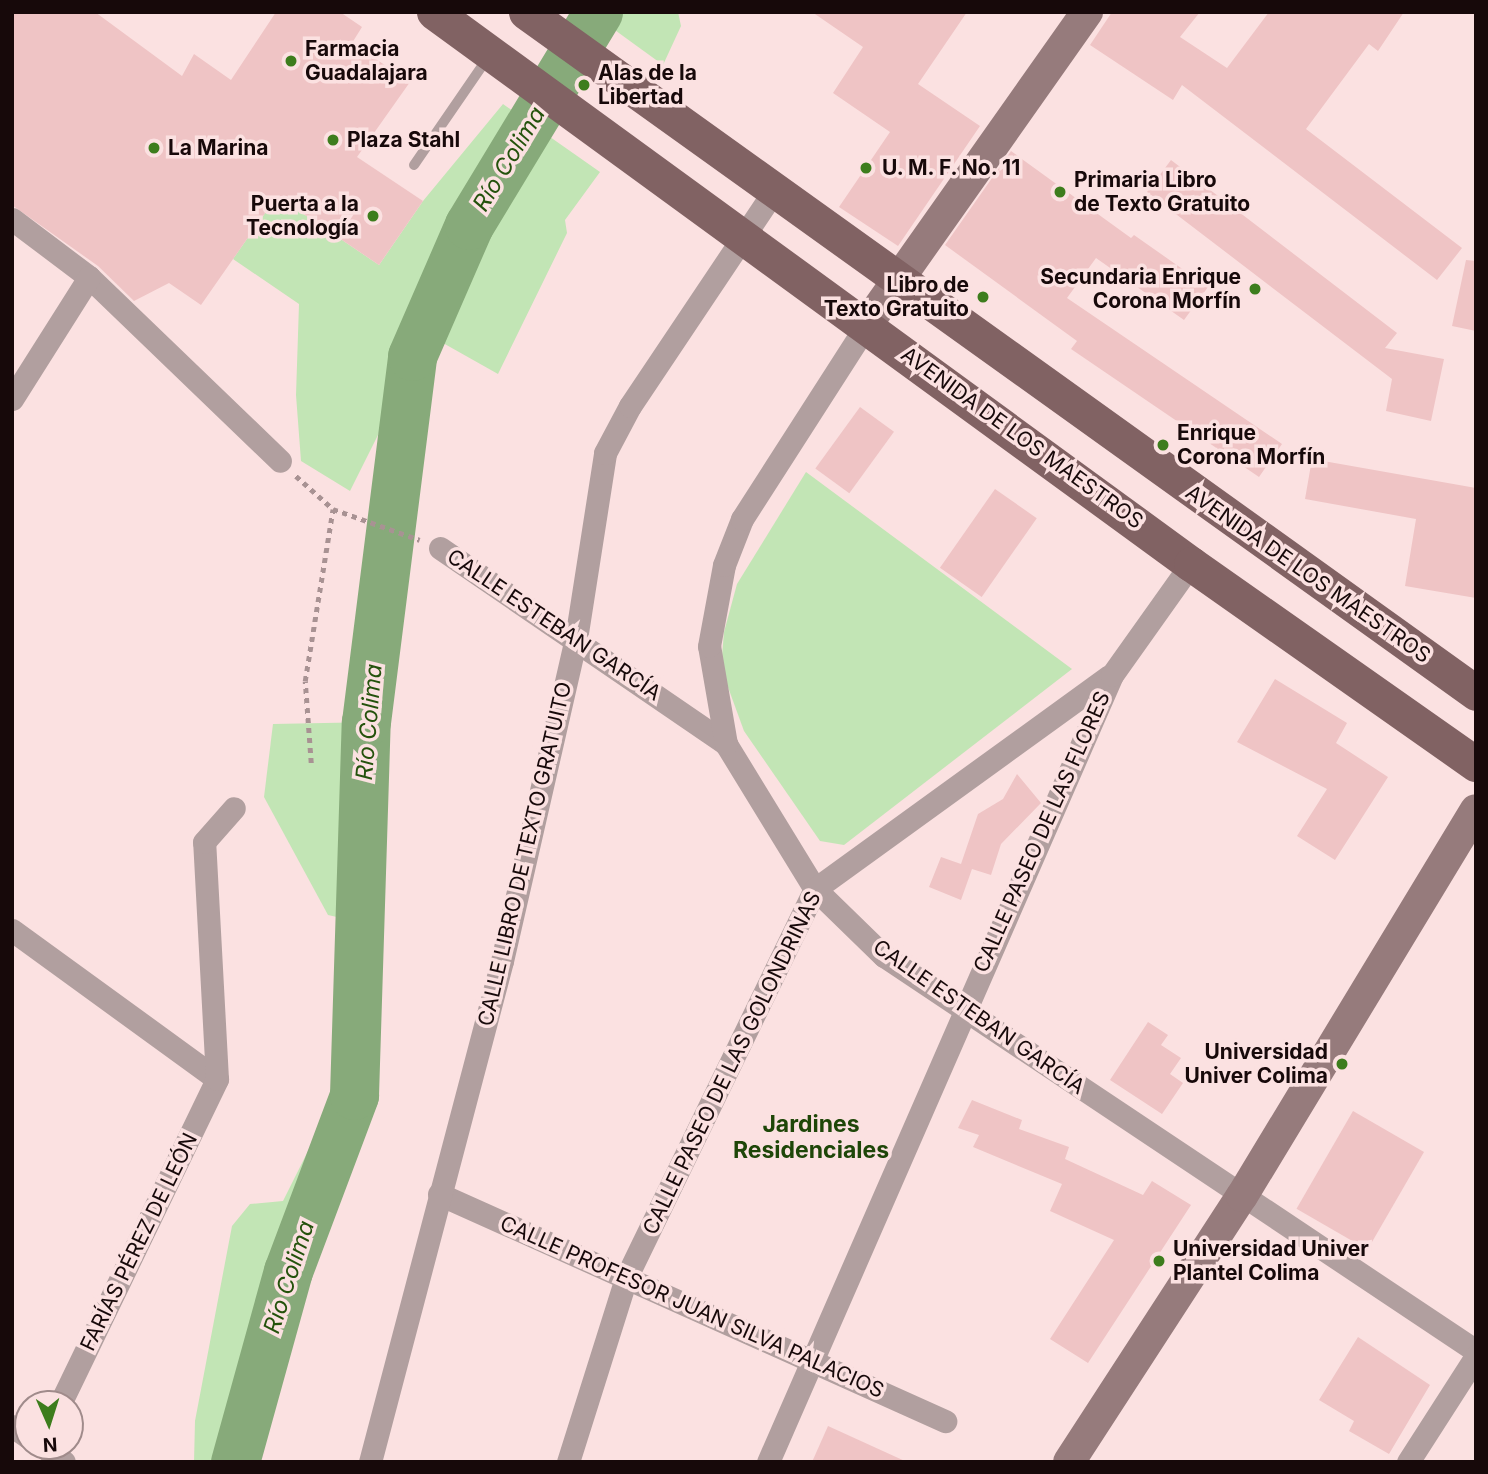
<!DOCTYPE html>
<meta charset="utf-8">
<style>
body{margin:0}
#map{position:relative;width:1488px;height:1474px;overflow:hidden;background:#fbe1e1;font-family:Inter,sans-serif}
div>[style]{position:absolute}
.green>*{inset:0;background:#c2e5b5}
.river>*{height:49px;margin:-24.5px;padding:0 24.5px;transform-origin:24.5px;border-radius:24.5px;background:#87aa7a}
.building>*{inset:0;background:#efc4c5;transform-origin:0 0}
.path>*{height:4.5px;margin-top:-2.25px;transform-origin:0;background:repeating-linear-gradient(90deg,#a89293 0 5px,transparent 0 10px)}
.lane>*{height:10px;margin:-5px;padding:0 5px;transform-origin:5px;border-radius:5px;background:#b19f9f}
.street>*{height:23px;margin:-11.5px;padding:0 11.5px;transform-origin:11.5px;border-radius:11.5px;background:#b19f9f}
.secondary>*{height:32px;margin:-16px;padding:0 16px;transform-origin:16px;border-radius:16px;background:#967b7c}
.primary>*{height:35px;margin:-17.5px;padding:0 17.5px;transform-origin:17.5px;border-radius:17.5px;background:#816263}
.dots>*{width:19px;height:19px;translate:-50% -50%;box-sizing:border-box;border:4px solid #fbe1e1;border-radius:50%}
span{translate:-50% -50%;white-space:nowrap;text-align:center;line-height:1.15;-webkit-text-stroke:7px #fbe1e1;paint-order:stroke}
.poi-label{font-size:21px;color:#17090a;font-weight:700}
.left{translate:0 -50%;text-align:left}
.right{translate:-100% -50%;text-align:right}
.street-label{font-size:21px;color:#17090a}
.water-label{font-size:23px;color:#24520c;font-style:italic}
.neighbourhood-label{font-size:23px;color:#1e4608;font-weight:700}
.frame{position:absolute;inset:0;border:14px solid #17090a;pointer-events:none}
.north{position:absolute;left:14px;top:1390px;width:70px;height:70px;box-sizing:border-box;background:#fbe1e1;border:2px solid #a08b8b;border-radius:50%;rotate:177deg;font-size:19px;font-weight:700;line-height:28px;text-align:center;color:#17090a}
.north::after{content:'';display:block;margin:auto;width:24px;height:32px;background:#3d7d1d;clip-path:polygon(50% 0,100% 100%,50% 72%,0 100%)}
</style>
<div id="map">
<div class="green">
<div style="clip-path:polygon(590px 12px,678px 12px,681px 26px,663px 65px)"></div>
<div style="clip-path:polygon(503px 104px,600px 172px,565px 220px,567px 233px,498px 374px,411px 325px,379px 433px,350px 491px,301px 461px,296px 395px,299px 304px,233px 259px,277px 196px,379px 265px,423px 201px)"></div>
<div style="clip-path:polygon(806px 472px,1072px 669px,844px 845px,820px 841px,744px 731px,721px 668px,724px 632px,737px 584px)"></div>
<div style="clip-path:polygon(376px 722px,388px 736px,381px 927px,328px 915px,264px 797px,273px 724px)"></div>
<div style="clip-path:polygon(354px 1132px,257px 1462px,194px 1462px,195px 1421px,232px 1226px,250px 1204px,283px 1201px,317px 1133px)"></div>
</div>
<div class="river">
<div style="left:235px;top:1462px;width:198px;rotate:-74.5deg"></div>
<div style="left:288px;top:1271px;width:188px;rotate:-69.4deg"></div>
<div style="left:354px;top:1095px;width:373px;rotate:-88.2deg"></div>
<div style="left:366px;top:722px;width:369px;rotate:-82.8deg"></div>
<div style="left:412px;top:356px;width:143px;rotate:-66.5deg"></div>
<div style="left:469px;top:225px;width:249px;rotate:-58.8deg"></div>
</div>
<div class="building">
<div style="clip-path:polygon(12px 12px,95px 12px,182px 76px,194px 54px,231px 80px,276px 12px,340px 12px,362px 27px,352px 43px,410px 82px,357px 157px,423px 201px,379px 265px,277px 196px,201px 305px,169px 283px,134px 301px,98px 266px,12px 205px)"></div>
<div style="clip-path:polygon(812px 12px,967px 12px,918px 84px,980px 126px,898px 246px,839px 207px,890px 132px,833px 93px,863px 47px)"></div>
<div style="clip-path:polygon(1112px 12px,1200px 12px,1180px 37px,1227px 68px,1269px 12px,1404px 12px,1378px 51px,1369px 44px,1306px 129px,1462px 248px,1437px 280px,1182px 85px,1173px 100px,1090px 45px)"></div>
<div style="clip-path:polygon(1011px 151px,1131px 238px,1134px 235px,1208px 287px,1184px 320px,1096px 258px,1067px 298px,1282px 444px,1259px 477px,1071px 349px,1077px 341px,945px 245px)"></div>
<div style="clip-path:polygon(1171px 160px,1397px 333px,1385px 348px,1444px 359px,1431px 421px,1386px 411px,1392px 379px,1147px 192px)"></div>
<div style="clip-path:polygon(1466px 260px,1476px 261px,1476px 331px,1452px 326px)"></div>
<div style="left:860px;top:407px;width:42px;height:76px;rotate:36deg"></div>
<div style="clip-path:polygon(1312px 459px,1476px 488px,1476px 598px,1405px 586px,1416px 519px,1305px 499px)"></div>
<div style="left:995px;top:489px;width:51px;height:96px;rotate:35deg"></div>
<div style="clip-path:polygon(1275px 679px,1347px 723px,1336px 743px,1388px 777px,1335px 860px,1297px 836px,1327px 789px,1237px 742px)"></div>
<div style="clip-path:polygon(1017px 774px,1041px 803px,1001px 844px,991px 875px,972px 869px,961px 900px,929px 887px,941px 857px,961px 864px,978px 814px,1003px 799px)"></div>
<div style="clip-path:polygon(1148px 1022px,1168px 1035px,1161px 1045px,1181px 1058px,1170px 1074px,1183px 1083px,1162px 1114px,1110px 1080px)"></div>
<div style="clip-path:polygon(972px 1100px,1022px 1120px,1019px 1129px,1069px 1147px,1065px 1159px,1143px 1195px,1152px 1181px,1191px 1205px,1088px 1363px,1050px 1339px,1114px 1240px,1050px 1211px,1062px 1184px,973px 1147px,979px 1135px,958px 1128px)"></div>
<div style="left:1353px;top:1111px;width:82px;height:113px;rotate:30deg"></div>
<div style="clip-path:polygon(1358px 1337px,1430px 1385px,1389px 1454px,1349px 1431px,1354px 1421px,1319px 1400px)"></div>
<div style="clip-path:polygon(828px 1426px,907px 1462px,812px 1462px)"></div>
</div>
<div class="path">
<div style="left:296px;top:476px;width:50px;rotate:41.7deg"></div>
<div style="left:333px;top:509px;width:92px;rotate:19.6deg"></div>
<div style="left:311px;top:763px;width:82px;rotate:-94.2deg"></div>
<div style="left:305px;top:681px;width:174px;rotate:-80.8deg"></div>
</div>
<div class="lane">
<div style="left:414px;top:165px;width:132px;rotate:-55.5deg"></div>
</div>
<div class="street">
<div style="left:12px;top:219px;width:96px;rotate:37deg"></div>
<div style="left:89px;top:277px;width:265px;rotate:43.9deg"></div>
<div style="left:12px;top:399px;width:144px;rotate:-57.7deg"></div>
<div style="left:440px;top:548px;width:347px;rotate:34.4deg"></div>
<div style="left:726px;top:744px;width:170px;rotate:58.5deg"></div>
<div style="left:815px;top:889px;width:96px;rotate:44.2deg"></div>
<div style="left:884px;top:956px;width:712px;rotate:33.71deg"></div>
<div style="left:726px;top:744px;width:99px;rotate:-99.8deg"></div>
<div style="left:709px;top:646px;width:82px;rotate:-79.5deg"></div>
<div style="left:724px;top:565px;width:49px;rotate:-68.6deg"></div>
<div style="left:742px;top:519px;width:232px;rotate:-57.3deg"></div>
<div style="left:12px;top:930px;width:253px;rotate:36deg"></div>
<div style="left:439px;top:1194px;width:555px;rotate:24.16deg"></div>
<div style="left:60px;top:1404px;width:361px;rotate:-64.2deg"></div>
<div style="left:217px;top:1079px;width:237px;rotate:-93.1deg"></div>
<div style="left:204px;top:842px;width:45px;rotate:-48.6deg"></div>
<div style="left:12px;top:1426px;width:19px;rotate:35deg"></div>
<div style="left:42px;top:1446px;width:27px;rotate:36deg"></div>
<div style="left:370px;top:1462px;width:518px;rotate:-75.24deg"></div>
<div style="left:502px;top:961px;width:330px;rotate:-77.1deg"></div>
<div style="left:576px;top:639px;width:188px;rotate:-81.1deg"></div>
<div style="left:605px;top:453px;width:53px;rotate:-62deg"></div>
<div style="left:630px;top:406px;width:259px;rotate:-56.2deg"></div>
<div style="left:568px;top:1462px;width:193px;rotate:-72.5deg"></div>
<div style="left:626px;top:1278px;width:432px;rotate:-64.1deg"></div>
<div style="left:815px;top:889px;width:363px;rotate:-35.9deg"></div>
<div style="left:768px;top:1462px;width:859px;rotate:-66.39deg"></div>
<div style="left:1112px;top:675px;width:136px;rotate:-54.6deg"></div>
<div style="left:1408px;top:1462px;width:126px;rotate:-57.3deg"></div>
</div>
<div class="secondary">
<div style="left:867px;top:324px;width:382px;rotate:-54.8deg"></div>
<div style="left:1069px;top:1462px;width:317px;rotate:-57deg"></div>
<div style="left:1242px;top:1196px;width:451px;rotate:-58.8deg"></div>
</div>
<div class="primary">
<div style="left:434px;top:12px;width:937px;rotate:36.1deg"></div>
<div style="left:1191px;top:564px;width:348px;rotate:35.1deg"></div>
<div style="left:526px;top:12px;width:1169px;rotate:35.63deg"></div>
</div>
<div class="dots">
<div style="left:291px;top:61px;background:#3d7d1d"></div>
<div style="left:584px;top:85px;background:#3d7d1d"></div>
<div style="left:333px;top:140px;background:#3d7d1d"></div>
<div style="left:154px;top:148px;background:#3d7d1d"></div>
<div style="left:866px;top:168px;background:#3d7d1d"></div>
<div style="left:1060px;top:192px;background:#3d7d1d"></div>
<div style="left:373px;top:216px;background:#3d7d1d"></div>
<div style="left:1255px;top:289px;background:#3d7d1d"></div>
<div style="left:983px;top:297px;background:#3d7d1d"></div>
<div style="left:1163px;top:445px;background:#3d7d1d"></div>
<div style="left:1342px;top:1064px;background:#3d7d1d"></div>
<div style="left:1159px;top:1261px;background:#3d7d1d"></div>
</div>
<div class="poi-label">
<span class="left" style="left:305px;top:61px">Farmacia<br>Guadalajara</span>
<span class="left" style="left:598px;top:85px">Alas de la<br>Libertad</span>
<span class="left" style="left:347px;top:140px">Plaza Stahl</span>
<span class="left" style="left:168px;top:148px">La Marina</span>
<span class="left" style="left:882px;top:168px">U. M. F. No. 11</span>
<span class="left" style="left:1074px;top:192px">Primaria Libro<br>de Texto Gratuito</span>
<span class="right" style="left:359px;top:216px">Puerta a la<br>Tecnología</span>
<span class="right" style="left:1241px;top:289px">Secundaria Enrique<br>Corona Morfín</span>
<span class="right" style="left:969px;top:297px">Libro de<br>Texto Gratuito</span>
<span class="left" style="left:1177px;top:445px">Enrique<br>Corona Morfín</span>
<span class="right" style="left:1328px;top:1064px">Universidad<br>Univer Colima</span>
<span class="left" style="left:1173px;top:1261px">Universidad Univer<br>Plantel Colima</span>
</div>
<div class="street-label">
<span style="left:1022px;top:438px;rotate:36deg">AVENIDA DE LOS MAESTROS</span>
<span style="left:1308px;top:574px;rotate:35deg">AVENIDA DE LOS MAESTROS</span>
<span style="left:554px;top:625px;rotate:34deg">CALLE ESTEBAN GARCÍA</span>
<span style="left:1042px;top:832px;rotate:-66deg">CALLE PASEO DE LAS FLORES</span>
<span style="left:525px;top:854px;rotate:-77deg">CALLE LIBRO DE TEXTO GRATUITO</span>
<span style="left:979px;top:1017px;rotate:35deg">CALLE ESTEBAN GARCÍA</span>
<span style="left:732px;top:1063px;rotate:-64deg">CALLE PASEO DE LAS GOLONDRINAS</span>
<span style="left:139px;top:1242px;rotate:-64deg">FARÍAS PÉREZ DE LEÓN</span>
<span style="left:692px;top:1307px;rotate:24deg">CALLE PROFESOR JUAN SILVA PALACIOS</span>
</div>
<div class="water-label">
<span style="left:509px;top:159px;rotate:-59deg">Río Colima</span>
<span style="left:369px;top:722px;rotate:-85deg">Río Colima</span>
<span style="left:289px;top:1277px;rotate:-72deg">Río Colima</span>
</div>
<div class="neighbourhood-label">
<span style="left:811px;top:1137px">Jardines<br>Residenciales</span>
</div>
<div class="frame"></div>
<div class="north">N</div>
</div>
